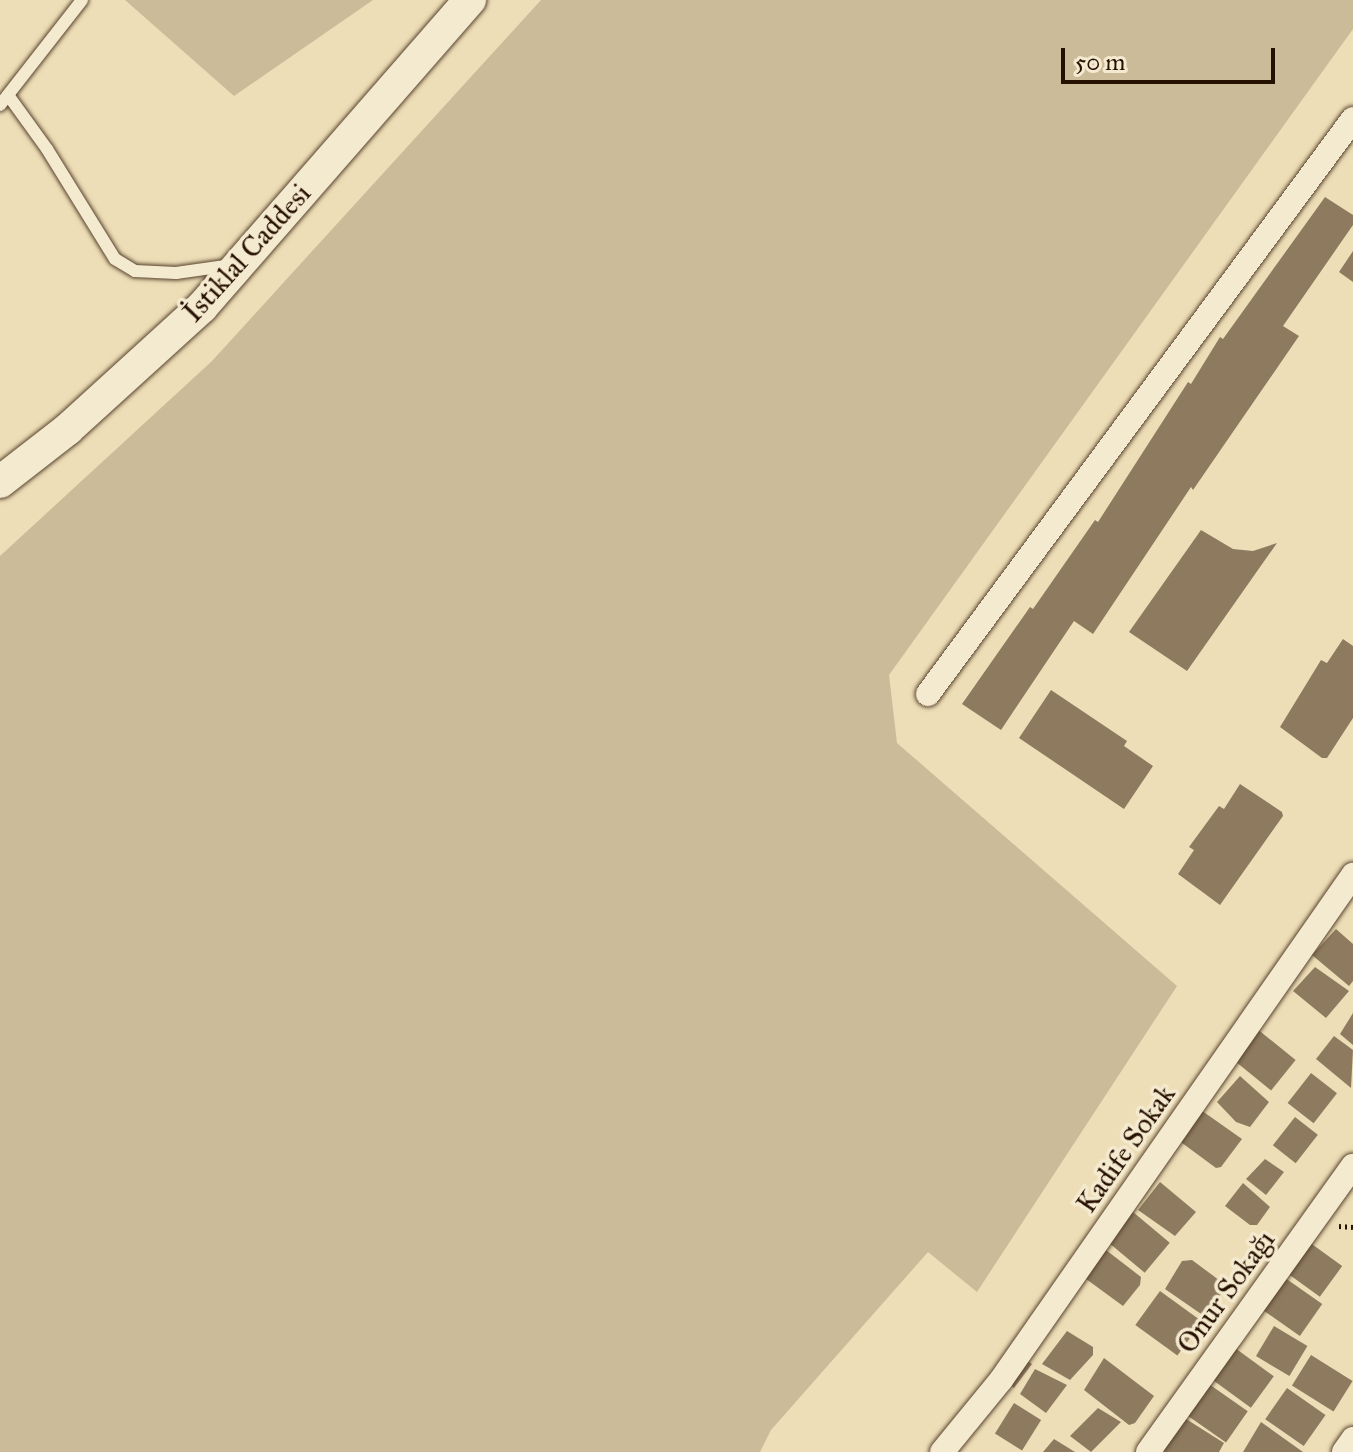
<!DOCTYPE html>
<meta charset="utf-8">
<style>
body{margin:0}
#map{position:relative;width:1353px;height:1452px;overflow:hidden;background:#eedeb7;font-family:"IM FELL Great Primer",serif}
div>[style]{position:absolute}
.green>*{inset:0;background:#ccbb98}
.building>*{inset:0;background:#8e7b5f;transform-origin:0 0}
.path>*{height:5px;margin-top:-2.5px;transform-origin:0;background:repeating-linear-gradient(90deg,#261000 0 2px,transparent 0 6px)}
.roads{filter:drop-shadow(0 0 2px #58442e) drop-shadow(0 0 2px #58442e)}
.service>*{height:12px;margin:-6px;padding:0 6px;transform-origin:6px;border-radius:6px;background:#f4ead0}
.minor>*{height:24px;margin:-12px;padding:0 12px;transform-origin:12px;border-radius:12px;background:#f4ead0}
.secondary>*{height:32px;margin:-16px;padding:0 16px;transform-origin:16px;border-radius:16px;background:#f4ead0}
span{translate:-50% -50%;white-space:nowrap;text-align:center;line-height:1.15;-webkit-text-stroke:7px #f4ead0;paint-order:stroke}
.street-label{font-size:28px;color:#261000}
.scale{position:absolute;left:1061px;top:48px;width:214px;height:36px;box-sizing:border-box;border:4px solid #261000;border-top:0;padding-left:10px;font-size:24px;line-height:28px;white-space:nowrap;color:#261000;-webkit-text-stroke:6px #f4ead0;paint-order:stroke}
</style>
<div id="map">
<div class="green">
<div style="clip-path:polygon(125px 0,373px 0,234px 96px)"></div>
<div style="clip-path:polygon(541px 0,1353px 0,1353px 29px,889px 675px,897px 743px,1177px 986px,977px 1292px,928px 1252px,771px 1430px,760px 1452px,0 1452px,0 556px,212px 361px)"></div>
</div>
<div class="building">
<div style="clip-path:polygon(1325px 197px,1353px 215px,1353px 225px,1283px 326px,1299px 336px,1193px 490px,1191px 487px,1093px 634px,1074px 621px,1001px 730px,962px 704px,1030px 607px,1033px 609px,1095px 520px,1098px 522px,1188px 382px,1191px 384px,1220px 337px,1223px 339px)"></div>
<div style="clip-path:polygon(1353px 251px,1353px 282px,1339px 272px)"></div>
<div style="clip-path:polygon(1201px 530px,1233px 549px,1253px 551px,1277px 543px,1187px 671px,1129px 632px)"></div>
<div style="clip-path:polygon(1343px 639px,1353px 646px,1353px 718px,1327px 758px,1322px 758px,1280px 727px,1321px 660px,1327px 663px)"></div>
<div style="clip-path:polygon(1051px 690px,1127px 741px,1124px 746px,1153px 766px,1124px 809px,1019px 738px)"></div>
<div style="clip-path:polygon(1240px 784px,1282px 812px,1283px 816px,1220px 905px,1178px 874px,1194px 850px,1189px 847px,1219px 806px,1224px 809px)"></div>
<div style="clip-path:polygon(1336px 929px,1353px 944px,1353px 981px,1349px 986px,1312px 955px)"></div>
<div style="clip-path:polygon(1315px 967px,1349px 991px,1326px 1018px,1293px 991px)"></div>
<div style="clip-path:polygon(1353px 1013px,1353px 1045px,1340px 1034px)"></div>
<div style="left:1256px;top:1028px;width:51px;height:39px;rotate:39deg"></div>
<div style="clip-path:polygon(1334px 1036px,1353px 1050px,1351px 1088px,1316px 1059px)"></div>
<div style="left:1311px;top:1073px;width:33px;height:38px;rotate:38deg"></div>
<div style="clip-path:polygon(1240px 1076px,1269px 1102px,1250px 1127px,1236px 1122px,1217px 1102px)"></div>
<div style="clip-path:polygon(1198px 1108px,1242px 1139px,1221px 1167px,1216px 1168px,1178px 1140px)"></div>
<div style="left:1295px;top:1117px;width:29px;height:36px;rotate:38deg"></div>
<div style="clip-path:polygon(1265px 1159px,1284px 1172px,1266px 1195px,1246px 1179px)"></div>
<div style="clip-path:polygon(1160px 1182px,1196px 1212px,1175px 1236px,1138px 1210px)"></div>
<div style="clip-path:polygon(1243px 1183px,1270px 1207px,1257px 1225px,1250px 1225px,1225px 1206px)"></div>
<div style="left:1133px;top:1212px;width:48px;height:39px;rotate:40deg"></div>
<div style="left:1309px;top:1242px;width:41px;height:38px;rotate:36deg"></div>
<div style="clip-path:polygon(1106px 1250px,1141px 1277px,1140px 1285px,1123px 1306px,1082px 1276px)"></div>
<div style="clip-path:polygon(1192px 1260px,1227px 1286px,1204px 1316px,1165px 1289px,1182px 1261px)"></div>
<div style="left:1278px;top:1273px;width:54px;height:39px;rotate:35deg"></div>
<div style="left:1160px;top:1291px;width:52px;height:42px;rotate:36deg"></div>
<div style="left:1274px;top:1326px;width:39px;height:35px;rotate:31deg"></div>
<div style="clip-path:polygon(1067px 1331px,1093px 1347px,1093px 1355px,1070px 1380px,1042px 1364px)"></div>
<div style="left:1235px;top:1348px;width:48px;height:39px;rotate:36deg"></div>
<div style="left:1311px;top:1355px;width:49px;height:36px;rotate:32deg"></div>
<div style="left:1024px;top:1358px;width:10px;height:30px;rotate:37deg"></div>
<div style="clip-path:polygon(1104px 1358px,1154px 1396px,1135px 1423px,1129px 1425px,1084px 1390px)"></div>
<div style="clip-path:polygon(1035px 1369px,1067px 1385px,1046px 1413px,1020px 1394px)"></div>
<div style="left:1206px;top:1382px;width:51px;height:38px;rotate:35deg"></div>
<div style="left:1287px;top:1388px;width:47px;height:38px;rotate:35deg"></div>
<div style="left:1014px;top:1403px;width:32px;height:36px;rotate:32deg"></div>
<div style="clip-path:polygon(1098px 1408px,1121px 1422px,1091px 1452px,1070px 1436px)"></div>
<div style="clip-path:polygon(1183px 1417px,1224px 1443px,1219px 1452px,1165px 1452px,1158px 1447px)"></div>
<div style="clip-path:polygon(1261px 1422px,1303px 1452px,1243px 1452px)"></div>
<div style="clip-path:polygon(1054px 1439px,1075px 1452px,1043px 1452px)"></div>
</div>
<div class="path">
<div style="left:1339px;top:1226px;width:14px;rotate:4deg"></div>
</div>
<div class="roads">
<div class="service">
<div style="left:8px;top:95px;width:67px;rotate:54.2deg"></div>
<div style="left:47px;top:149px;width:129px;rotate:58.3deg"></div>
<div style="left:115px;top:259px;width:23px;rotate:31deg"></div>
<div style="left:135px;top:271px;width:41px;rotate:2.8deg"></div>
<div style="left:176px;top:273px;width:57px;rotate:-8.1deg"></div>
<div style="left:0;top:105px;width:133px;rotate:-52deg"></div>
</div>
<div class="minor">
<div style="left:928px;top:694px;width:715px;rotate:-53.53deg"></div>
<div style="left:942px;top:1452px;width:93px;rotate:-50.7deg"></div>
<div style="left:1001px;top:1380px;width:616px;rotate:-55.12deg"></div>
<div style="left:1148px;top:1452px;width:352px;rotate:-54.4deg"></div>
<div style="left:1344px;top:1452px;width:16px;rotate:-55deg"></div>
</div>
<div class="secondary">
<div style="left:0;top:482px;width:86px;rotate:-37.9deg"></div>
<div style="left:68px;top:429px;width:181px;rotate:-42.3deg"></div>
<div style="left:202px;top:307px;width:408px;rotate:-48.9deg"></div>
</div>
</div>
<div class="street-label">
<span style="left:247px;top:253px;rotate:-48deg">İstiklal Caddesi</span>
<span style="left:1126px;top:1149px;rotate:-55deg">Kadife Sokak</span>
<span style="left:1226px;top:1292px;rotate:-54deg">Onur Sokağı</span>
</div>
<div class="scale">50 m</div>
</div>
